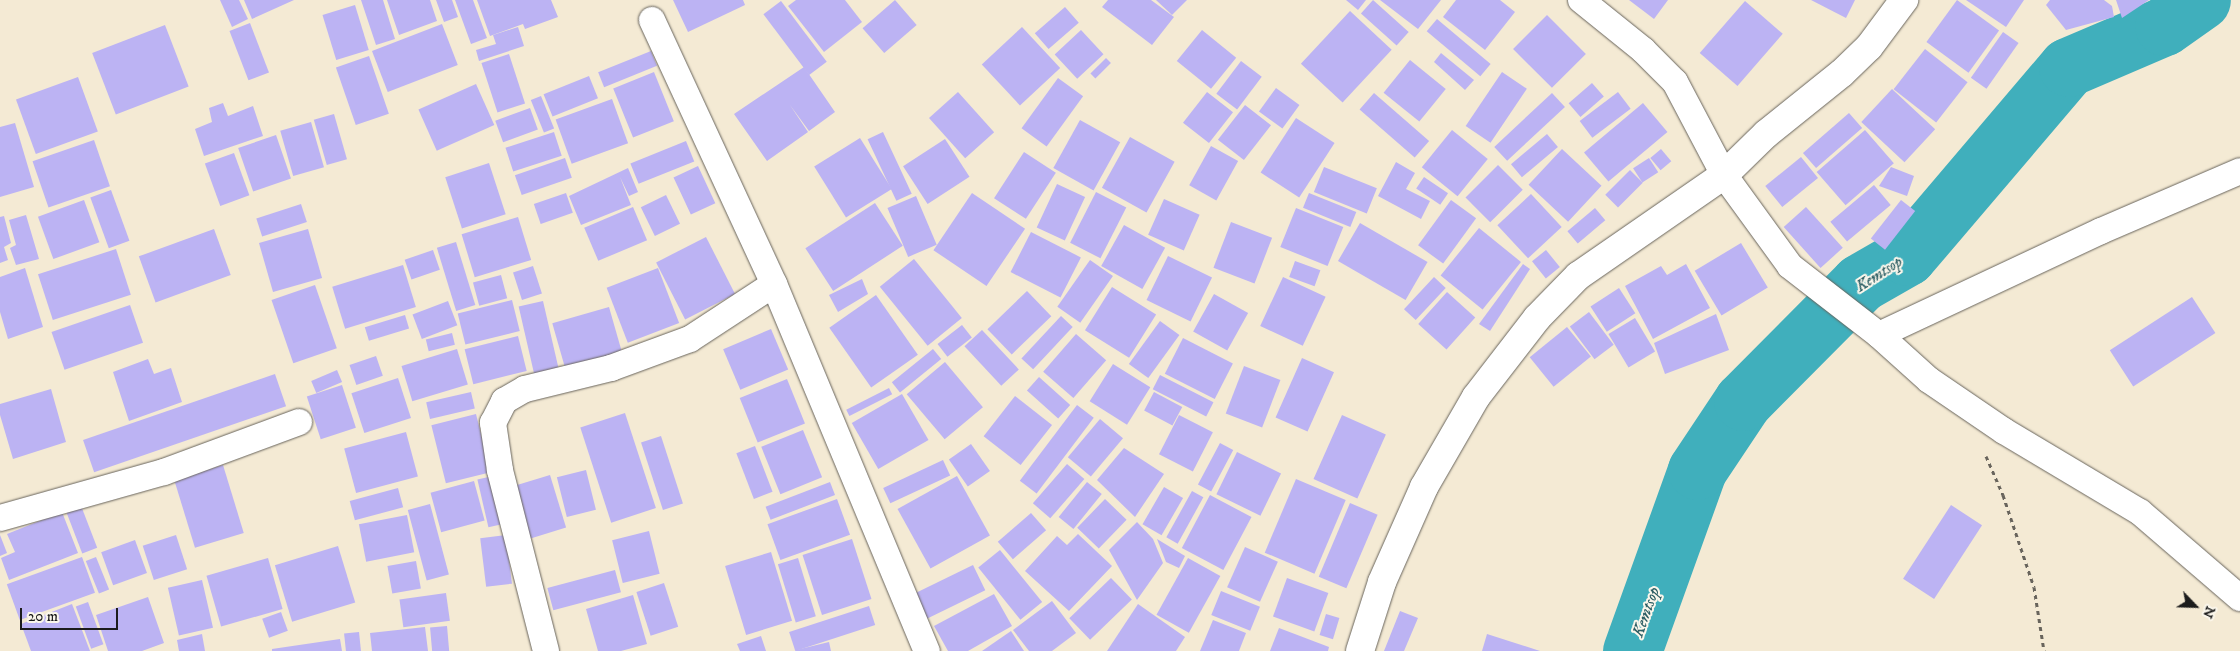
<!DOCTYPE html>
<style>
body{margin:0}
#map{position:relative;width:2240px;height:651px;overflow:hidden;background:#f4ead4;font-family:"IM FELL DW Pica",serif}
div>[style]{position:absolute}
.river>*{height:59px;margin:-29.5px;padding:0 29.5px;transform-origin:29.5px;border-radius:29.5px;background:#40afbc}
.building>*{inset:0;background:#bcb3f3;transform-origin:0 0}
.path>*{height:3px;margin-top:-1.5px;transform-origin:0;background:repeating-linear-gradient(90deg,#68645c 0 4px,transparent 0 8px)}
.roads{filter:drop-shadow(0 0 1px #68645c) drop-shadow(0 0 1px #68645c)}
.minor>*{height:26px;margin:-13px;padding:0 13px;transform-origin:13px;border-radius:13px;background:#fff}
.tertiary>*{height:28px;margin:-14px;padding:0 14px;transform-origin:14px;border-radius:14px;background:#fff}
span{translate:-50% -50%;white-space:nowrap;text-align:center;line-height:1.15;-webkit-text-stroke:4px #fbf7ec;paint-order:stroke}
.water-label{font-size:16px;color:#2c5e64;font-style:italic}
.north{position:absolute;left:2170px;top:581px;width:50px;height:50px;-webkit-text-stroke:4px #fbf7ec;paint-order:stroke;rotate:114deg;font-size:14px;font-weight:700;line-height:20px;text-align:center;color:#1c1c1c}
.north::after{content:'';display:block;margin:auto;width:18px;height:22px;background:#1c1c1c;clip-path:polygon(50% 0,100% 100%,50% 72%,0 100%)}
.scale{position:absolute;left:20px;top:608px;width:98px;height:22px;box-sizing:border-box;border:2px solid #1c1c1c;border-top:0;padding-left:6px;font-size:15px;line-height:18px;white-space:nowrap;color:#1c1c1c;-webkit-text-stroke:4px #fbf7ec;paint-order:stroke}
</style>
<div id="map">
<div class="river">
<div style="left:1632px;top:651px;width:192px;rotate:-70.2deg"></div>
<div style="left:1697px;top:470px;width:83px;rotate:-56.3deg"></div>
<div style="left:1743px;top:401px;width:166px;rotate:-45.2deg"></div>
<div style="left:1860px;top:283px;width:54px;rotate:-29.9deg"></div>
<div style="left:1907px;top:256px;width:248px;rotate:-49.6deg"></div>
<div style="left:2068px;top:67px;width:104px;rotate:-23.1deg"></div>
<div style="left:2164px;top:26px;width:45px;rotate:-35.1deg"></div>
</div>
<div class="building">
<div style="clip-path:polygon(220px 0,239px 0,248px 19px,232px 27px)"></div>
<div style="clip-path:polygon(244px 0,294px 0,252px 19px)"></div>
<div style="clip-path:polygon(361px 0,383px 0,395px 39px,376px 45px)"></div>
<div style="clip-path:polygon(387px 0,430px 0,437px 21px,399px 35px)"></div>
<div style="clip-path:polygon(436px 0,452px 0,458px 17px,444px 22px)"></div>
<div style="clip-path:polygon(455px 0,473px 0,487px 38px,471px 44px)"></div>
<div style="clip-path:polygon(477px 0,551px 0,558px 17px,525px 29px,523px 24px,490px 36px)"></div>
<div style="clip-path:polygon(673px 0,743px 0,745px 5px,688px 32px)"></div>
<div style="clip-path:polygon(796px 0,845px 0,862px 22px,824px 52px,788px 6px)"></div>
<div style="left:895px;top:0;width:33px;height:43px;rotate:49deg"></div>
<div style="clip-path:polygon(1108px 0,1151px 0,1174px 17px,1152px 45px,1102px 7px)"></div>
<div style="clip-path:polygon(1156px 0,1187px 0,1172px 15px)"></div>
<div style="clip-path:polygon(1346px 0,1366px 0,1358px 10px)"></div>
<div style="left:1373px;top:0;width:48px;height:18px;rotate:42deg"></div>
<div style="clip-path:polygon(1380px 0,1441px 0,1418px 29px)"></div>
<div style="clip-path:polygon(1456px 0,1500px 0,1515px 12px,1485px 50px,1443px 17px)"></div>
<div style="clip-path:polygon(1629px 0,1668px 0,1654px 19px)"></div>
<div style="clip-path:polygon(1811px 0,1855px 0,1846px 18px)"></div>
<div style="left:1957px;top:0;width:52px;height:52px;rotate:36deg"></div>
<div style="clip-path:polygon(1966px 0,2024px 0,2006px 27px)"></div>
<div style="clip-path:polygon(2050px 0,2104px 0,2112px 6px,2114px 17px,2066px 30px,2046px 5px)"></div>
<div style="clip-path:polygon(2116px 0,2149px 0,2122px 18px)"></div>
<div style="left:781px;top:1px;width:76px;height:22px;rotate:53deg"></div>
<div style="left:1745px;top:1px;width:50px;height:69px;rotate:41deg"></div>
<div style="left:355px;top:5px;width:47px;height:34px;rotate:73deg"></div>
<div style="left:1065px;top:7px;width:21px;height:40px;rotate:49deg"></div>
<div style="left:1350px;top:11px;width:57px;height:72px;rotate:43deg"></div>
<div style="left:1547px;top:15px;width:55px;height:48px;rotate:45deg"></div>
<div style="left:1437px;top:19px;width:70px;height:16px;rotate:40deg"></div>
<div style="left:250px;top:23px;width:53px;height:22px;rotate:69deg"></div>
<div style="left:442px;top:24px;width:44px;height:75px;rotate:69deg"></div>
<div style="left:165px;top:25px;width:66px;height:78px;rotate:69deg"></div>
<div style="clip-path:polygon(518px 27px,524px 46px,479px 61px,476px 50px,496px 44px,493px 35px)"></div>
<div style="left:1022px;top:27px;width:56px;height:55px;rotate:47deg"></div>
<div style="left:1081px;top:30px;width:33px;height:36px;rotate:47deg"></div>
<div style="left:1202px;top:30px;width:44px;height:40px;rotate:39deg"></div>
<div style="left:2003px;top:32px;width:19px;height:56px;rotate:35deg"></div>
<div style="left:1925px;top:49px;width:54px;height:51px;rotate:38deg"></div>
<div style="left:651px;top:51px;width:16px;height:57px;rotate:68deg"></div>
<div style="clip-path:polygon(1441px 53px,1474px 80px,1465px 90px,1434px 62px)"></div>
<div style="left:509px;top:54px;width:52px;height:29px;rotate:72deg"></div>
<div style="left:369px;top:56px;width:61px;height:35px;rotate:71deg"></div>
<div style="left:1106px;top:58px;width:7px;height:22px;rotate:45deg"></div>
<div style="left:1410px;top:60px;width:46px;height:42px;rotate:39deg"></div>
<div style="left:1241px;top:61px;width:26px;height:41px;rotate:37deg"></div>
<div style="clip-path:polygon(804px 67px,835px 112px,809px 131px,790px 105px,808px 132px,767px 161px,734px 114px)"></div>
<div style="left:654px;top:72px;width:53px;height:44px;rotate:68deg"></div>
<div style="left:1502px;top:72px;width:30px;height:65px;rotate:34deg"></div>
<div style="left:589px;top:76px;width:24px;height:49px;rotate:68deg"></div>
<div style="left:78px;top:77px;width:58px;height:66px;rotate:70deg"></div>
<div style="left:1058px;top:78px;width:31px;height:62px;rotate:36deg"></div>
<div style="left:1592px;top:83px;width:18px;height:31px;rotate:49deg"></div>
<div style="left:476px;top:84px;width:45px;height:63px;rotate:66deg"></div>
<div style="left:1276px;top:88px;width:29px;height:29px;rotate:36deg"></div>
<div style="left:1892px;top:89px;width:59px;height:45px;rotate:43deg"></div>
<div style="left:958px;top:92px;width:54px;height:39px;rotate:48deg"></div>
<div style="left:1207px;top:92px;width:33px;height:39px;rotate:38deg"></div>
<div style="left:1618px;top:92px;width:21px;height:48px;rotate:53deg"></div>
<div style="left:1374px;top:93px;width:73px;height:22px;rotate:41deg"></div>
<div style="left:1552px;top:93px;width:19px;height:79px;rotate:47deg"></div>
<div style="left:541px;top:96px;width:35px;height:11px;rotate:68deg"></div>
<div style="left:612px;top:99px;width:47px;height:60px;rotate:70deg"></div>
<div style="clip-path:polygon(223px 103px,228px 116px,253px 106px,263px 136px,204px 156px,195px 129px,212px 122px,209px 108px)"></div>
<div style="left:1643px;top:103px;width:38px;height:77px;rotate:50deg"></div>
<div style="left:1245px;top:105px;width:33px;height:44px;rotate:38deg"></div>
<div style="left:530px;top:108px;width:23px;height:37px;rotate:70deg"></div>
<div style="left:1849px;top:113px;width:20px;height:61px;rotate:49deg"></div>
<div style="left:334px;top:114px;width:47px;height:21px;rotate:74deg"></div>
<div style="left:1296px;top:118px;width:46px;height:65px;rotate:33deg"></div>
<div style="left:1080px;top:120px;width:46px;height:55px;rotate:29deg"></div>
<div style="left:311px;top:122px;width:47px;height:32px;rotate:74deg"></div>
<div style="clip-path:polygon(15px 123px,34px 187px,0 197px,0 127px)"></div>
<div style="left:1452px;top:130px;width:46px;height:48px;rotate:39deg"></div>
<div style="left:1865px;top:130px;width:44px;height:64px;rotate:49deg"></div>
<div style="left:554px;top:132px;width:25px;height:51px;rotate:72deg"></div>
<div style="left:883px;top:132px;width:68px;height:17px;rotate:65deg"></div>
<div style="left:1547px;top:134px;width:17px;height:47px;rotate:50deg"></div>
<div style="left:276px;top:135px;width:46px;height:40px;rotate:71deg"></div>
<div style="left:1130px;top:137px;width:51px;height:58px;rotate:29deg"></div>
<div style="left:860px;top:138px;width:60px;height:54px;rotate:58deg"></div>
<div style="left:945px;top:139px;width:45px;height:50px;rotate:57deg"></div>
<div style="left:94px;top:140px;width:49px;height:65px;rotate:71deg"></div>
<div style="left:686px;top:141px;width:22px;height:60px;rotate:68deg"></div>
<div style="left:1211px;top:146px;width:31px;height:45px;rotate:29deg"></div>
<div style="left:1562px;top:149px;width:54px;height:49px;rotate:43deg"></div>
<div style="left:1661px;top:149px;width:16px;height:14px;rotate:50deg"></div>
<div style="left:1024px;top:152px;width:38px;height:55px;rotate:33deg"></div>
<div style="left:234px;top:153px;width:45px;height:31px;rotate:70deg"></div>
<div style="left:1801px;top:157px;width:27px;height:46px;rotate:51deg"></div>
<div style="left:565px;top:158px;width:21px;height:53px;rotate:71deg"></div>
<div style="left:1649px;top:158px;width:17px;height:19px;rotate:57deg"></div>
<div style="clip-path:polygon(1396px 162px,1415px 173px,1406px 189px,1430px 201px,1421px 219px,1378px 196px)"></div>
<div style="left:489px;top:163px;width:54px;height:46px;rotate:72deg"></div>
<div style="left:1498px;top:165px;width:35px;height:46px;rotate:45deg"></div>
<div style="left:698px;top:166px;width:41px;height:27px;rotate:65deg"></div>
<div style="left:1324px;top:167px;width:57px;height:27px;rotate:22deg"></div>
<div style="clip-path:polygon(1891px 167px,1914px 176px,1907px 196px,1879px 186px)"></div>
<div style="clip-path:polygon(628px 168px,638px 192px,629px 196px,620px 177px,631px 205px,581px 225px,569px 196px)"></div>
<div style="left:1630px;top:170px;width:18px;height:35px;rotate:45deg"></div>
<div style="left:1424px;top:177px;width:29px;height:14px;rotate:34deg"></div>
<div style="left:1057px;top:184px;width:31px;height:48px;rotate:25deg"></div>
<div style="left:1874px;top:185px;width:26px;height:57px;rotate:50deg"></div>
<div style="left:111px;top:190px;width:54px;height:22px;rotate:70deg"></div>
<div style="left:1096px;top:192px;width:34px;height:57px;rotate:27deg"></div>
<div style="left:566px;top:193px;width:21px;height:34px;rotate:71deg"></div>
<div style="left:972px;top:193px;width:64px;height:69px;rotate:34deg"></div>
<div style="left:1309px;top:193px;width:51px;height:16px;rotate:22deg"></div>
<div style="left:1531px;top:194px;width:45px;height:46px;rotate:47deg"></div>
<div style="left:666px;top:195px;width:32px;height:28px;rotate:64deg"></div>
<div style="left:916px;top:196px;width:53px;height:31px;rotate:67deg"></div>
<div style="left:1164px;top:199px;width:39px;height:39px;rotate:24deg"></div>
<div style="left:84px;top:200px;width:45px;height:49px;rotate:70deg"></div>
<div style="left:1451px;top:200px;width:31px;height:56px;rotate:36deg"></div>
<div style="left:1901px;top:200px;width:18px;height:49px;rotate:38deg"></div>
<div style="left:875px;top:203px;width:51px;height:83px;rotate:57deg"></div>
<div style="left:301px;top:204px;width:19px;height:47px;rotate:72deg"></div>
<div style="left:633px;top:207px;width:36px;height:53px;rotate:67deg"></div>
<div style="left:1806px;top:207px;width:55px;height:30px;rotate:48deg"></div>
<div style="left:1296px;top:208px;width:51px;height:42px;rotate:22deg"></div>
<div style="left:1595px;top:208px;width:16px;height:36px;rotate:50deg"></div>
<div style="clip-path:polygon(26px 215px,39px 259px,16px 265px,10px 248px,16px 245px,9px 220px)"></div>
<div style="clip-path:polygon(4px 216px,11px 243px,4px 247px,8px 260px,0 263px,0 217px)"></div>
<div style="left:518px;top:217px;width:45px;height:59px;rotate:73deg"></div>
<div style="left:1231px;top:222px;width:44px;height:49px;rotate:21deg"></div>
<div style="left:1360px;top:223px;width:78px;height:44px;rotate:30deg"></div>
<div style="left:1124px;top:225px;width:47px;height:47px;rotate:29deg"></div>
<div style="left:1479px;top:228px;width:54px;height:61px;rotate:39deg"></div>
<div style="left:214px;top:229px;width:49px;height:80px;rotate:70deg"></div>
<div style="left:308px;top:229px;width:51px;height:51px;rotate:74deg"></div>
<div style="left:1031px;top:232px;width:56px;height:45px;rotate:27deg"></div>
<div style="left:706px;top:237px;width:64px;height:56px;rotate:63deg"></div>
<div style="left:456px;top:242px;width:66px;height:20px;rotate:73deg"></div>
<div style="left:1741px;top:243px;width:52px;height:54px;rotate:59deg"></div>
<div style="left:116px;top:249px;width:48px;height:82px;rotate:72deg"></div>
<div style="left:433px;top:250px;width:21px;height:30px;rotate:71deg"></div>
<div style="left:1546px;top:250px;width:22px;height:18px;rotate:51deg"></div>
<div style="left:1168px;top:256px;width:49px;height:49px;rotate:26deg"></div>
<div style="left:914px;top:259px;width:76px;height:44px;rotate:51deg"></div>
<div style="left:1090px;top:260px;width:28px;height:57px;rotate:35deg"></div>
<div style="left:1295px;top:261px;width:27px;height:17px;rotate:20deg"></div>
<div style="clip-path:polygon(1523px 264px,1530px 269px,1490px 331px,1479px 324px)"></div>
<div style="clip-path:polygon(1686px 264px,1710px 308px,1653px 339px,1625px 286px,1661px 266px,1667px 275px)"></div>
<div style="left:403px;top:265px;width:44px;height:74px;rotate:73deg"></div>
<div style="left:533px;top:266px;width:29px;height:21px;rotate:72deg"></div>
<div style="clip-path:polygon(25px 268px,43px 327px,8px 339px,0 312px,0 277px)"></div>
<div style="left:658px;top:268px;width:59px;height:55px;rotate:69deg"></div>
<div style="left:501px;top:275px;width:24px;height:29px;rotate:75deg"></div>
<div style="left:1283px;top:277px;width:47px;height:54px;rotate:25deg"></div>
<div style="left:1434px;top:277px;width:16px;height:44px;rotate:43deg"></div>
<div style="clip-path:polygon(862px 279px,868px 294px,838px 312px,829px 295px)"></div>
<div style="left:315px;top:285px;width:67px;height:46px;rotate:71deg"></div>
<div style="left:1112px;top:287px;width:52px;height:51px;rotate:32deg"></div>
<div style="left:1619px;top:288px;width:30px;height:34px;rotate:57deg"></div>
<div style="left:1027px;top:291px;width:35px;height:55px;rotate:46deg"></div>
<div style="left:1447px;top:292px;width:38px;height:43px;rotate:42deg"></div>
<div style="left:1214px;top:294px;width:39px;height:43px;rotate:29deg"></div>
<div style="left:876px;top:295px;width:73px;height:57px;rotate:55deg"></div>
<div style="left:2192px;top:297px;width:43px;height:98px;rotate:57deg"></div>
<div style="left:512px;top:300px;width:32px;height:56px;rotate:76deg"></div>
<div style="left:448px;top:301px;width:26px;height:38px;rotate:69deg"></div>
<div style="left:543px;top:301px;width:75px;height:25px;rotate:77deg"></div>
<div style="left:130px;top:305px;width:40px;height:83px;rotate:71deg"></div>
<div style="left:609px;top:307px;width:47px;height:59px;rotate:74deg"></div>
<div style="left:1589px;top:312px;width:41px;height:24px;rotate:53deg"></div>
<div style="clip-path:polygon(1716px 314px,1729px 350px,1665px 374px,1654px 343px)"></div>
<div style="left:405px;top:315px;width:14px;height:42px;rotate:73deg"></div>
<div style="left:1061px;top:316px;width:16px;height:58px;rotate:43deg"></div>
<div style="left:1635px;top:318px;width:39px;height:31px;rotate:59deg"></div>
<div style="left:1160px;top:321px;width:24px;height:53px;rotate:36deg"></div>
<div style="left:962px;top:325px;width:16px;height:31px;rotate:52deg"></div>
<div style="left:1567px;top:327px;width:38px;height:48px;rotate:51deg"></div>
<div style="left:771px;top:329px;width:44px;height:52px;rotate:67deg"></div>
<div style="left:982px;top:330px;width:54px;height:24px;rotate:47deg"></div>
<div style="left:452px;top:333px;width:12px;height:27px;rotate:76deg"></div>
<div style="left:1076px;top:334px;width:40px;height:50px;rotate:41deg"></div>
<div style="left:518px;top:336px;width:36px;height:55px;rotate:76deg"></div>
<div style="left:1183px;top:338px;width:56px;height:40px;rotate:27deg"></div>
<div style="left:457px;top:349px;width:37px;height:58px;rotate:73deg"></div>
<div style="left:933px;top:349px;width:13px;height:53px;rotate:51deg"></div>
<div style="left:376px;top:356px;width:21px;height:28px;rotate:71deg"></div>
<div style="left:1302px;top:358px;width:35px;height:65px;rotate:24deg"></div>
<div style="clip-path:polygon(148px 359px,154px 374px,171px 368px,182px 402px,129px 421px,113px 372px)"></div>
<div style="left:945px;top:362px;width:59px;height:50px;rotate:50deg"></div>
<div style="left:1113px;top:364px;width:44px;height:44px;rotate:32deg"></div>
<div style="left:1244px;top:366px;width:39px;height:51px;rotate:21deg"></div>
<div style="left:337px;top:370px;width:13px;height:28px;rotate:67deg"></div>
<div style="left:275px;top:374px;width:34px;height:203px;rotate:71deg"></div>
<div style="left:1160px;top:375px;width:60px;height:16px;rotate:27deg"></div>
<div style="left:1039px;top:377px;width:42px;height:18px;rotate:42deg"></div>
<div style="left:398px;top:378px;width:42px;height:49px;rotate:72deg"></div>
<div style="left:787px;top:379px;width:48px;height:51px;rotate:68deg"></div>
<div style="left:342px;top:385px;width:45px;height:37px;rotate:72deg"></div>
<div style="left:889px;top:388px;width:7px;height:48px;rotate:63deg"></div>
<div style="clip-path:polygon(51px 389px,66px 442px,13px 459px,0 415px,0 404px)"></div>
<div style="left:471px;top:392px;width:17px;height:46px;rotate:77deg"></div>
<div style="left:1154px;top:392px;width:32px;height:21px;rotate:28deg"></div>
<div style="left:902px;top:394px;width:53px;height:58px;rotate:60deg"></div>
<div style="left:1015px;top:396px;width:47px;height:51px;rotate:38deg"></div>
<div style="left:1077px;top:405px;width:21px;height:95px;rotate:37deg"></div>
<div style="left:625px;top:413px;width:100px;height:47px;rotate:72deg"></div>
<div style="left:476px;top:414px;width:60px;height:46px;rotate:76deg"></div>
<div style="left:1179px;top:415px;width:38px;height:44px;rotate:27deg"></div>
<div style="left:1342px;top:415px;width:48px;height:70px;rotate:24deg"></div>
<div style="left:1100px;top:419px;width:30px;height:50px;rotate:40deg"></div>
<div style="left:803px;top:430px;width:51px;height:45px;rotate:68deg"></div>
<div style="left:406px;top:432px;width:46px;height:64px;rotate:75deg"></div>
<div style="left:661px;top:436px;width:71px;height:21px;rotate:72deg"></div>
<div style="left:1220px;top:443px;width:15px;height:47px;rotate:28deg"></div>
<div style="left:971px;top:444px;width:33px;height:27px;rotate:55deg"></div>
<div style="left:755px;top:446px;width:49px;height:20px;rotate:69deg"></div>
<div style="clip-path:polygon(1124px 448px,1164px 474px,1135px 517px,1097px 480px)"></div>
<div style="left:1237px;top:452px;width:49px;height:47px;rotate:26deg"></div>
<div style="left:943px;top:460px;width:17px;height:66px;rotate:65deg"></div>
<div style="left:1067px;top:464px;width:23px;height:52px;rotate:41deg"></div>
<div style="left:223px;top:465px;width:71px;height:51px;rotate:73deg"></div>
<div style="left:586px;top:470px;width:41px;height:30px;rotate:76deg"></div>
<div style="left:550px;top:475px;width:55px;height:43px;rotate:73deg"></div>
<div style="left:493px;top:476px;width:49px;height:16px;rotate:77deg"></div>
<div style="left:957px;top:476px;width:68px;height:68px;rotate:61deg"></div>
<div style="left:1296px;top:479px;width:54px;height:80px;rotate:23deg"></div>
<div style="left:474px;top:481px;width:41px;height:45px;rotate:75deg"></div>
<div style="left:830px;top:482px;width:14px;height:69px;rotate:69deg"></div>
<div style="left:1087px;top:482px;width:19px;height:45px;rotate:39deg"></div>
<div style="left:1164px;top:487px;width:22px;height:43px;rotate:30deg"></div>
<div style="left:398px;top:488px;width:20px;height:50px;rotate:75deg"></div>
<div style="left:1192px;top:491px;width:13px;height:53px;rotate:29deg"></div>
<div style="left:1210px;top:495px;width:47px;height:60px;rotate:28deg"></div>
<div style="left:837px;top:499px;width:38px;height:74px;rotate:70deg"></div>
<div style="left:1105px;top:499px;width:30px;height:40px;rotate:44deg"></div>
<div style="left:80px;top:503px;width:48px;height:16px;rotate:69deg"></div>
<div style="left:1350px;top:503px;width:30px;height:80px;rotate:23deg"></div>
<div style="left:430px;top:504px;width:73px;height:23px;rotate:75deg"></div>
<div style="left:1951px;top:505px;width:37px;height:88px;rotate:33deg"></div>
<div style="clip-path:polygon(62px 512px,78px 553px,9px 580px,1px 558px,15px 552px,7px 534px)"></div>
<div style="left:1031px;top:513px;width:23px;height:44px;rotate:49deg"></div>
<div style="left:407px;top:515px;width:38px;height:49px;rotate:79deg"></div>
<div style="clip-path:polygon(1137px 522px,1153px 539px,1163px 563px,1137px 600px,1109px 550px)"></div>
<div style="left:649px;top:531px;width:44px;height:38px;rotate:76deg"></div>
<div style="clip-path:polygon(1078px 534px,1112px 566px,1069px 611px,1025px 571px,1057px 536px,1067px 545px)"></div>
<div style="clip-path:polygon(0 535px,7px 553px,0 556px)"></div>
<div style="left:176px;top:535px;width:36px;height:35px;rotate:72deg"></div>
<div style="left:506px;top:535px;width:49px;height:26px;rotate:83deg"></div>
<div style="left:852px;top:539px;width:63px;height:52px;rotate:72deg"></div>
<div style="clip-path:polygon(1157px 539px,1185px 556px,1179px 568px,1166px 562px)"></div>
<div style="left:135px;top:540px;width:35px;height:36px;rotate:70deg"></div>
<div style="left:338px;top:546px;width:59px;height:66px;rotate:73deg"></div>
<div style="left:1245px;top:547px;width:36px;height:44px;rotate:24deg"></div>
<div style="left:1000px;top:550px;width:67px;height:28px;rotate:51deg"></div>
<div style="left:771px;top:552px;width:72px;height:48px;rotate:73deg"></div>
<div style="left:82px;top:557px;width:38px;height:80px;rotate:70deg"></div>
<div style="left:96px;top:557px;width:35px;height:11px;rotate:68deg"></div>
<div style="left:268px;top:558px;width:53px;height:64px;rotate:74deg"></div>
<div style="left:798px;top:558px;width:61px;height:21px;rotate:73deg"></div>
<div style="left:1188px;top:558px;width:37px;height:65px;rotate:29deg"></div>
<div style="left:416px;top:561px;width:28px;height:29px;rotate:80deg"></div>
<div style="left:973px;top:565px;width:28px;height:65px;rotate:64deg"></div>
<div style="left:615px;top:570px;width:23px;height:70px;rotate:75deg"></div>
<div style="left:1111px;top:578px;width:30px;height:58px;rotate:46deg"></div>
<div style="left:1287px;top:578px;width:44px;height:41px;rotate:20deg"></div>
<div style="left:202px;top:580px;width:49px;height:35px;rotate:77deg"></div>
<div style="left:664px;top:583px;width:46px;height:29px;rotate:72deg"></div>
<div style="left:1221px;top:591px;width:42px;height:26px;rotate:22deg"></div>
<div style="left:446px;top:593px;width:28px;height:47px;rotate:82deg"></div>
<div style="clip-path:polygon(994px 594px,1012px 626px,968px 651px,948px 651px,934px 626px)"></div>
<div style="clip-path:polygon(633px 595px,647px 644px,621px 651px,598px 651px,586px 609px)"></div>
<div style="clip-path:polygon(148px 597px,164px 643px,142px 651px,108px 651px,96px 615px)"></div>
<div style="clip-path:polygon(1052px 601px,1076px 633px,1052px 651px,1029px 651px,1013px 630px)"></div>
<div style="left:88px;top:602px;width:45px;height:13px;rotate:70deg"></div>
<div style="clip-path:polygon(72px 604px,90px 651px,31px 651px,21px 624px)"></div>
<div style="clip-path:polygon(1138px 604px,1185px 637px,1176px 651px,1107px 651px)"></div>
<div style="left:869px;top:606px;width:20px;height:84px;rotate:72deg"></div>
<div style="clip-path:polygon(1400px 611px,1418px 618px,1404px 651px,1384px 651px)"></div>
<div style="left:281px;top:612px;width:20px;height:20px;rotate:70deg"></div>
<div style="left:1326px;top:614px;width:14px;height:22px;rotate:17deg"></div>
<div style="clip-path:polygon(1213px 620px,1246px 633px,1239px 651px,1200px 651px)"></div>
<div style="left:447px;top:626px;width:25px;height:17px;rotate:85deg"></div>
<div style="clip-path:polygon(425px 627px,428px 651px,372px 651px,370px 633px)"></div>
<div style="clip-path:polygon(1279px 628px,1329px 647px,1328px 651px,1270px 651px)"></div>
<div style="clip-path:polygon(1011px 631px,1024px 651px,982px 651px)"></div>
<div style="left:359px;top:632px;width:19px;height:15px;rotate:84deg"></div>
<div style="clip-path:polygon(202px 634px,205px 651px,179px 651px,177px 640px)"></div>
<div style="clip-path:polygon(1487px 634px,1540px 651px,1482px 651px)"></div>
<div style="clip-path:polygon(761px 636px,766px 651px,740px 651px,737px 644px)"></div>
<div style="clip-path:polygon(340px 639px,342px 651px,272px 651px,272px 649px)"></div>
<div style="clip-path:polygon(829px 642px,831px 651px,796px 651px,796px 650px)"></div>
</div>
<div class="path">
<div style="left:1986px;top:456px;width:43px;rotate:66.4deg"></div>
<div style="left:2003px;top:495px;width:97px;rotate:71.4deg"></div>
<div style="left:2034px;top:587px;width:65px;rotate:81.1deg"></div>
</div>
<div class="roads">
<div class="minor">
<div style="left:1581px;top:0;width:80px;rotate:38.9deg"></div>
<div style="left:1643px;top:50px;width:45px;rotate:45deg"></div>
<div style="left:1675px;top:82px;width:105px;rotate:62.2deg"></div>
<div style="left:1724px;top:175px;width:112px;rotate:54deg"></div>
<div style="left:1790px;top:266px;width:113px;rotate:37.8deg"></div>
<div style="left:1879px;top:335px;width:245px;rotate:-25.1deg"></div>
<div style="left:2101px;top:231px;width:151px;rotate:-23.3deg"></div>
<div style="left:652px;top:20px;width:291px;rotate:65.2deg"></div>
<div style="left:774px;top:284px;width:398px;rotate:67.4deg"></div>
<div style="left:1879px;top:335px;width:67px;rotate:42deg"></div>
<div style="left:1929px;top:380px;width:91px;rotate:34.2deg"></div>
<div style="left:2004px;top:431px;width:158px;rotate:30.8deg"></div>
<div style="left:2140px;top:512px;width:132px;rotate:40.7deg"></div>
<div style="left:0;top:518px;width:170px;rotate:-15.7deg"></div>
<div style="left:164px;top:472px;width:144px;rotate:-20.3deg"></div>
<div style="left:546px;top:651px;width:187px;rotate:-104.3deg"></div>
<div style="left:500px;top:470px;width:48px;rotate:-98.5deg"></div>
<div style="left:493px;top:423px;width:25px;rotate:-63deg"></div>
<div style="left:504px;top:401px;width:24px;rotate:-30deg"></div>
<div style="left:525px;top:389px;width:89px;rotate:-13.7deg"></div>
<div style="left:611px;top:368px;width:84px;rotate:-20.2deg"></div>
<div style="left:690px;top:339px;width:100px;rotate:-33.2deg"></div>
</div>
<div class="tertiary">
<div style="left:1360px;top:651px;width:72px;rotate:-72.3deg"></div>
<div style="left:1382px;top:582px;width:104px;rotate:-66.1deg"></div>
<div style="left:1424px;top:487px;width:104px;rotate:-60deg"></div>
<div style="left:1476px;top:397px;width:100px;rotate:-52.3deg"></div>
<div style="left:1537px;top:318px;width:59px;rotate:-45.7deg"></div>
<div style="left:1578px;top:276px;width:178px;rotate:-34.7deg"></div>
<div style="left:1724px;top:175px;width:59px;rotate:-44.3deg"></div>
<div style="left:1766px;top:134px;width:97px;rotate:-38.8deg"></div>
<div style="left:1842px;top:73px;width:37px;rotate:-44deg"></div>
<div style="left:1869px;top:47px;width:59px;rotate:-53.3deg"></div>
</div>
</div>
<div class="water-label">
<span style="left:1879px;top:274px;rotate:-33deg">Kemtsop</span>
<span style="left:1646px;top:612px;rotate:-70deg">Kemtsop</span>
</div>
<div class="north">N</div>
<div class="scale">20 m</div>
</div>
